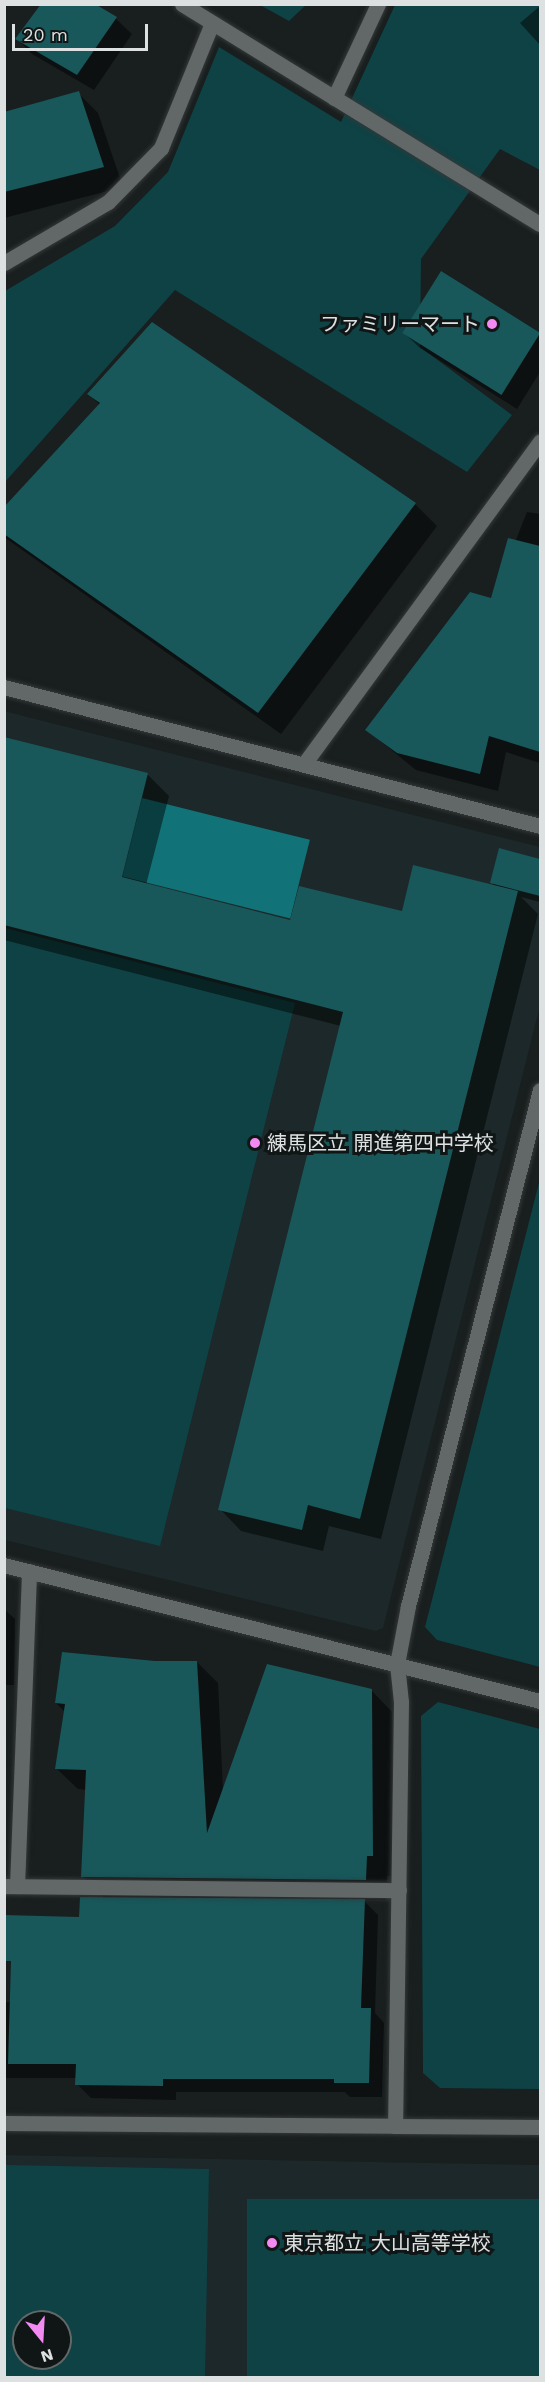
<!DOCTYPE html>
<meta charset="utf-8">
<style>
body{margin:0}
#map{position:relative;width:545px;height:2382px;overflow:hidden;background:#191e1e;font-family:"Work Sans","Noto Sans JP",sans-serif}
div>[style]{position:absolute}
.built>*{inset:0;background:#1c2829}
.green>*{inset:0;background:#0f4245;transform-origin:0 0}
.water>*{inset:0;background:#117378;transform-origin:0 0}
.shadow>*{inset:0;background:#0007}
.building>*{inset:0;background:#18575a;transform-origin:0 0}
.roads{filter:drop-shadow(0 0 2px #343838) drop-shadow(0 0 2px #343838)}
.minor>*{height:15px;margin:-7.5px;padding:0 7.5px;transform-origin:7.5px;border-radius:7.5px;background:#626868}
.dots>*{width:16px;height:16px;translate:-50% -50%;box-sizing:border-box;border:3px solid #101515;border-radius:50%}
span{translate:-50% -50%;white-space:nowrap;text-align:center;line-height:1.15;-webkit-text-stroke:6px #101515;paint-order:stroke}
.poi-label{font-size:20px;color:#dee1e1}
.right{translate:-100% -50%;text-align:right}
.left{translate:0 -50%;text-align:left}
.frame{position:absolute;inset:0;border:6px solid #dee1e1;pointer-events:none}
.north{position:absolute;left:12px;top:2310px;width:60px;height:60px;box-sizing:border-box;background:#101515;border:2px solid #626767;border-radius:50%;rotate:162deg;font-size:16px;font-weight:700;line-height:24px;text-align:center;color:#dee1e1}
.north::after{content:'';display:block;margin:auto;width:21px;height:27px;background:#f38af2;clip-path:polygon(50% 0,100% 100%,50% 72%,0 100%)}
.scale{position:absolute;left:12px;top:24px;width:136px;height:27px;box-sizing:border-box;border:3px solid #dee1e1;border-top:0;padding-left:8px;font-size:18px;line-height:21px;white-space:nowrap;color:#dee1e1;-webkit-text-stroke:4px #101515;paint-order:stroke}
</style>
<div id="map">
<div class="built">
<div style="clip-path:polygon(4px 711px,540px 847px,540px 1006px,383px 1628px,376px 1631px,5px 1540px)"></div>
<div style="clip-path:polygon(evenodd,4px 2155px,540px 2165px,540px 2377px,5px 2377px,4px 2155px,24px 2322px,60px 2322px,60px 2358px,24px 2358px,24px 2322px)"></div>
</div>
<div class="green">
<div style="clip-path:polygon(260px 5px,306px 5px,289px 21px)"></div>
<div style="clip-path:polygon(395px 5px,540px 5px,540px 170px,500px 149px,421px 259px,420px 347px,512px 415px,467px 472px,175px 290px,5px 482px,5px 291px,115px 226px,168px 172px,219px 47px,341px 122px)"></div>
<div style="clip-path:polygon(5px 928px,295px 1003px,160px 1546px,5px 1508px)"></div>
<div style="clip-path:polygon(540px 1179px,540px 1667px,437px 1640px,425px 1627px)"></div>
<div style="clip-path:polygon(438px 1702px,540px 1729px,540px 2089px,440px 2088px,423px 2073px,421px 1716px)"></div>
<div style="clip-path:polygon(evenodd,5px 2165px,209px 2169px,205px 2377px,5px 2377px,5px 2165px,24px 2322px,60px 2322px,60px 2358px,24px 2358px,24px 2322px)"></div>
<div style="left:247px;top:2199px;width:293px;height:178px"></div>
</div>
<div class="water">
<div style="left:142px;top:798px;width:173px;height:81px;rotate:14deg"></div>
</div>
<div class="shadow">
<div style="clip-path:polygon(92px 4px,116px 19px,132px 34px,94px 90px,32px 54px,17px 39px)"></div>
<div style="clip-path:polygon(540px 6px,540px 45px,520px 23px)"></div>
<div style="clip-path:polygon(78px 93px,98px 113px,123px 187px,4px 218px,4px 113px)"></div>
<div style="clip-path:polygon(404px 333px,539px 334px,540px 372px,517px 409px,420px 348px)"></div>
<div style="clip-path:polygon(89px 394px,415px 504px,437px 526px,281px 734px,4px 537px,4px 509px,100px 405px)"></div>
<div style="clip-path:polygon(527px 512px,540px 514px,540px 763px,506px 752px,498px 791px,416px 770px,367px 730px,492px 600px)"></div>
<div style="clip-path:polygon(4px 738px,148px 775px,169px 796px,146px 885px,291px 922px,403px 913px,497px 888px,491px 882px,500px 850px,540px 860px,540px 902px,521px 897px,538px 914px,381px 1539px,329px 1526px,323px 1551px,241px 1531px,220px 1509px,341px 1026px,4px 940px)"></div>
<div style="clip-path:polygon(4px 1609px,15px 1619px,14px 1685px,4px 1685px)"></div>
<div style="clip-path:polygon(197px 1662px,218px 1683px,223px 1791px,372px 1691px,392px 1712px,393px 1876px,387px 1876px,386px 1900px,363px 1900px,378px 1915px,375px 2013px,384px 2023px,382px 2097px,350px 2097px,345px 2092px,176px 2092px,176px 2100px,91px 2098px,77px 2084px,77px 2078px,6px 2078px,4px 2100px,4px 2002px,23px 2003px,80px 1919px,104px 1898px,83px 1876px,87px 1790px,78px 1789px,57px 1769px,65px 1712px,56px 1703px,155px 1663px)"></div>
</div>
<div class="building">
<div style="clip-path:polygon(41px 4px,95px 4px,117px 17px,77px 75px,15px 39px)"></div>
<div style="clip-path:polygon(79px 91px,104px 167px,4px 192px,4px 112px)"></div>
<div style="left:441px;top:271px;width:117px;height:73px;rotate:32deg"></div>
<div style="clip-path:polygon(152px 322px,416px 503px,258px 713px,4px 534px,4px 507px,100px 403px,87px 394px)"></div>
<div style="clip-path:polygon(508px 538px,540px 546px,540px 752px,489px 736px,480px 774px,397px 753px,365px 730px,470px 592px,491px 598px)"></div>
<div style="clip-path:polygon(4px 737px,148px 773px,122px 877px,290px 920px,299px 886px,402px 911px,413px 865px,518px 891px,360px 1519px,308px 1505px,302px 1530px,218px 1510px,343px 1012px,4px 925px)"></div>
<div style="clip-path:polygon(499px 848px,540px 859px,540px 896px,490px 883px)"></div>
<div style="clip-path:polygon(62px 1652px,155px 1661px,197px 1661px,207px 1833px,267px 1664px,372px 1689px,373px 1856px,367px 1856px,366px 1880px,81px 1877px,86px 1770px,55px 1769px,65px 1704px,55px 1703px)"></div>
<div style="clip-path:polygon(80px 1897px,365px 1899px,361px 2008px,371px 2008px,369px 2083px,334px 2083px,334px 2079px,163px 2079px,163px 2086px,75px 2085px,76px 2064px,8px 2064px,11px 1961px,4px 1961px,4px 1915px,79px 1917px)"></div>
</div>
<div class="roads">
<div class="minor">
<div style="left:182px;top:4px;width:420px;rotate:31.6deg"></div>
<div style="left:334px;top:98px;width:104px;rotate:-64.9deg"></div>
<div style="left:4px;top:263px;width:121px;rotate:-30.4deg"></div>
<div style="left:108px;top:202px;width:76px;rotate:-45.5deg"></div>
<div style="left:161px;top:148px;width:135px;rotate:-67.8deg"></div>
<div style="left:4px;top:687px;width:554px;rotate:14.54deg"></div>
<div style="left:304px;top:764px;width:400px;rotate:-53.8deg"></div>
<div style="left:540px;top:1090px;width:533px;rotate:104.35deg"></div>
<div style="left:408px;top:1606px;width:59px;rotate:100.7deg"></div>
<div style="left:397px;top:1664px;width:38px;rotate:84deg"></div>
<div style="left:401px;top:1702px;width:424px;rotate:90.8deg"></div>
<div style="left:395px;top:2126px;width:145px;rotate:0.4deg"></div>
<div style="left:4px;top:1565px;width:553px;rotate:14.24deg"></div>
<div style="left:4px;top:1886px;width:395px;rotate:0.6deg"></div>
<div style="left:17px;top:1886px;width:315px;rotate:-87.8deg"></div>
<div style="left:4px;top:2123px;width:391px;rotate:0.4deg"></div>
</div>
</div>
<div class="dots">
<div style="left:492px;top:324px;background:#f38af2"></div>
<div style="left:255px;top:1143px;background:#f38af2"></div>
<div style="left:272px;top:2243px;background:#f38af2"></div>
</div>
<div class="poi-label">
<span class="right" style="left:480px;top:324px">ファミリーマート</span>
<span class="left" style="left:267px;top:1143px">練馬区立 開進第四中学校</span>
<span class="left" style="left:284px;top:2243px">東京都立 大山高等学校</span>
</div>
<div class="frame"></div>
<div class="north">N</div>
<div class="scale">20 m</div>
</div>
